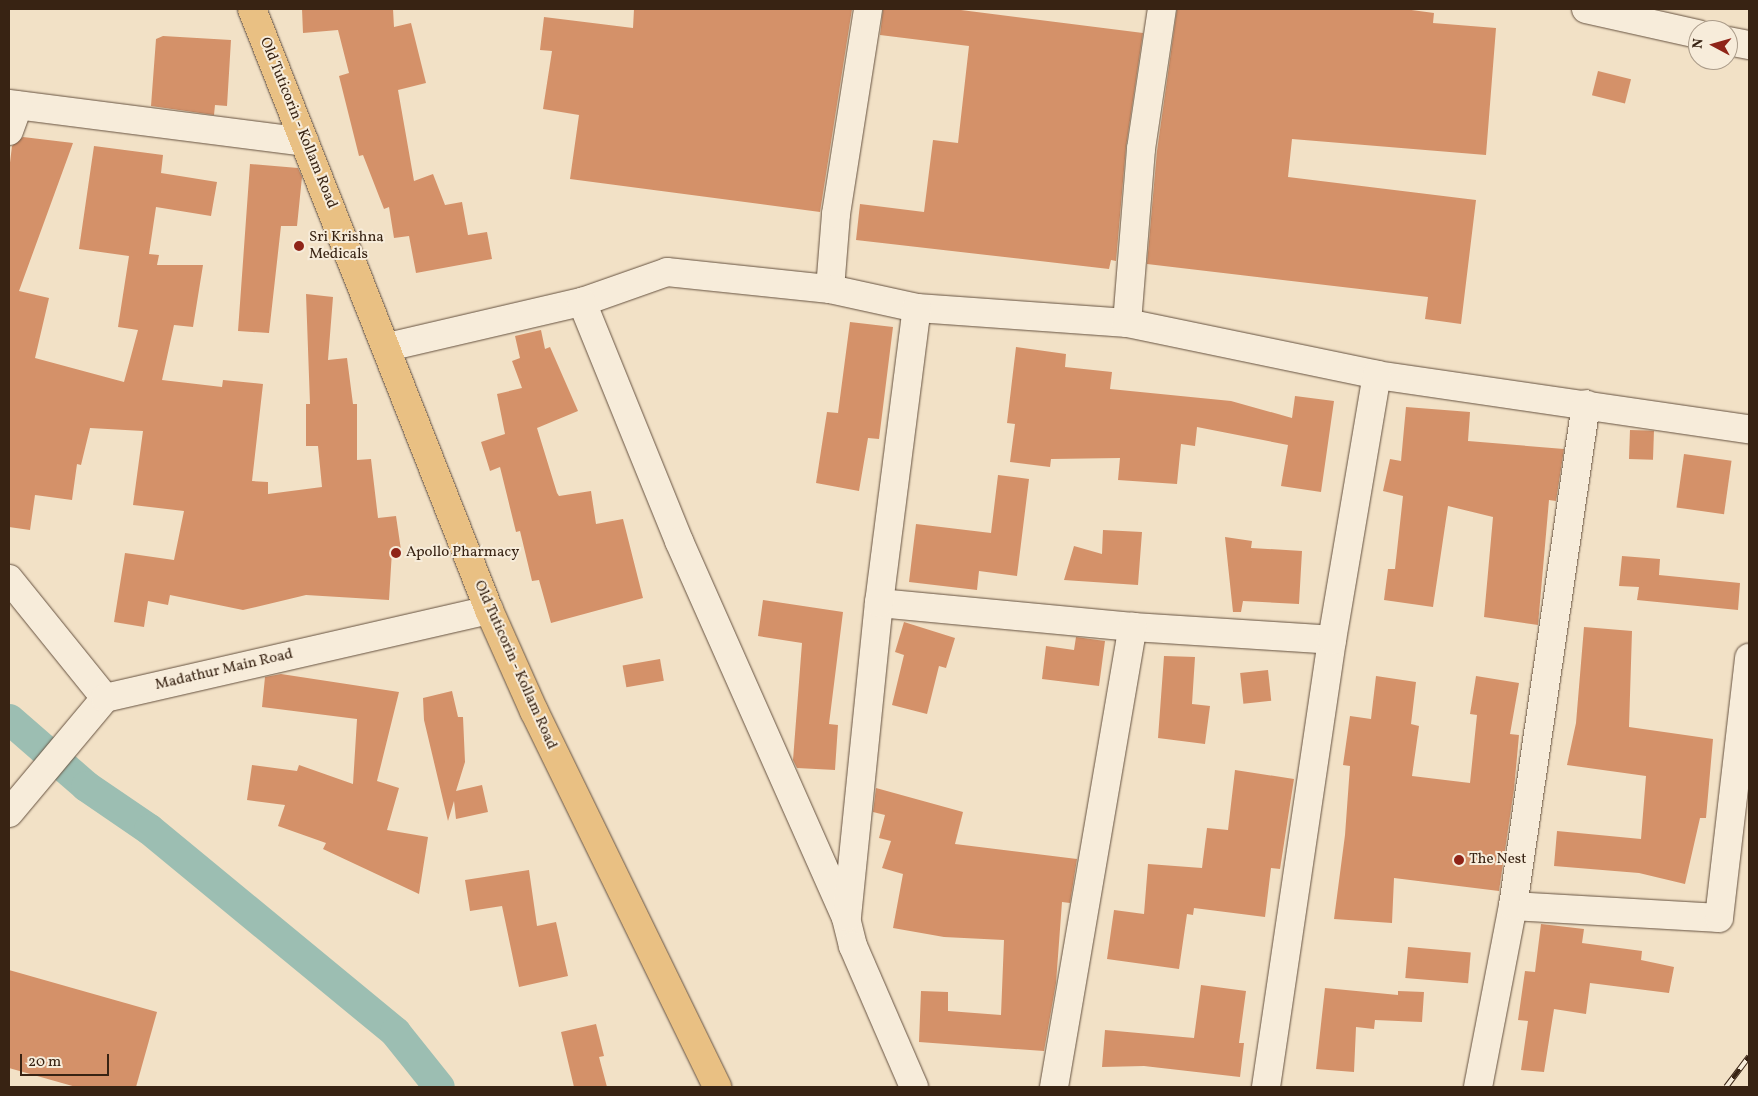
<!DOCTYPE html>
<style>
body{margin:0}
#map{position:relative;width:1758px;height:1096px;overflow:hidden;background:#f2e1c6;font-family:Vollkorn,serif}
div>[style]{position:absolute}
.canal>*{height:31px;margin:-15.5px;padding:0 15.5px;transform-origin:15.5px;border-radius:15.5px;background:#9cbeb2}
.building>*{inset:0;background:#d49169;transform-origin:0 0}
.roads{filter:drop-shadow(0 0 1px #665240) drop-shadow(0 0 1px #665240)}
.street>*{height:28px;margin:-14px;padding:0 14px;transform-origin:14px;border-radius:14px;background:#f7ecda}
.secondary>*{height:28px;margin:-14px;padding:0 14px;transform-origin:14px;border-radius:14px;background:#f7ecda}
.primary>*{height:28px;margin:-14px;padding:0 14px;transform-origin:14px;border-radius:14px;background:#e9c083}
.rail>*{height:5.5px;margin-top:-2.75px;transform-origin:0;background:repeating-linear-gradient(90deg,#f7ecda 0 11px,#382313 0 22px);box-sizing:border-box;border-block:1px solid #382313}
.dots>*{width:14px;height:14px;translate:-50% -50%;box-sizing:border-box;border:2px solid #f7ecda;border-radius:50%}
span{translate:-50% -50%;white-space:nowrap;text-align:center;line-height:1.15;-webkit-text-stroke:4px #f7ecda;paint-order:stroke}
.street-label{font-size:15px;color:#382313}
.poi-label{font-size:15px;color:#382313}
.left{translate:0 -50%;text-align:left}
.frame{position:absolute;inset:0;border:10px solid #382313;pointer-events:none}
.north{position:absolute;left:1688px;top:20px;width:50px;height:50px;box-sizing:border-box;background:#f7ecda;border:1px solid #ab9c8a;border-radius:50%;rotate:276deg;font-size:14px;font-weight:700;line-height:20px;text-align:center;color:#382313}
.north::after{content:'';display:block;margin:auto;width:18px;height:22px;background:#8f2418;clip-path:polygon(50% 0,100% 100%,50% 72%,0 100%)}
.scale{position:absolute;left:20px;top:1054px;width:89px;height:22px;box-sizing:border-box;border:2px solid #382313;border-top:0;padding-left:6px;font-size:15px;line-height:18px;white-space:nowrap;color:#382313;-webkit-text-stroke:4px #f7ecda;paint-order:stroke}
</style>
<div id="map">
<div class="canal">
<div style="left:9px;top:719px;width:102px;rotate:41deg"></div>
<div style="left:86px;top:786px;width:76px;rotate:34.3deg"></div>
<div style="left:149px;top:829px;width:319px;rotate:39.5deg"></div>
<div style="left:395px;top:1032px;width:70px;rotate:51.3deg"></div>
</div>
<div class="building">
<div style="clip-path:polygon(302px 9px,393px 9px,394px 27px,411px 23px,426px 83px,398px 90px,414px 181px,433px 174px,445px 205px,462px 202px,468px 235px,487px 232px,492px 259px,416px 273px,409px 236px,394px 238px,389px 207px,384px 209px,363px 155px,359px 156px,339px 76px,349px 73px,338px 30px,303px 33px)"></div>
<div style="clip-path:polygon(634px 9px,852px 9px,820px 212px,570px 179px,579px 115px,543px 109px,552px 51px,540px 50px,544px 17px,633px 28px)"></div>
<div style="clip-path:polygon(883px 9px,953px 9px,1143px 33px,1126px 147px,1116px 261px,1111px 260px,1109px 269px,856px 240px,860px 204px,924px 212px,933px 140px,958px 143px,969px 46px,880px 35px)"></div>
<div style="clip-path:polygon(1177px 9px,1404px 9px,1434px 13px,1433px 23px,1496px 28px,1486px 155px,1292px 139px,1288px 177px,1476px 200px,1461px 324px,1425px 319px,1428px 297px,1147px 264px,1157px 151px)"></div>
<div style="clip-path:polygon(163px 36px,231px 40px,227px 106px,215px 105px,214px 115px,151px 106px,156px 39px)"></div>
<div style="left:1598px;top:71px;width:34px;height:25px;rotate:14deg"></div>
<div style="clip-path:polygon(23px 137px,73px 143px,19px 291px,49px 298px,35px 358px,124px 382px,138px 330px,118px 327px,129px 256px,79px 249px,94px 146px,163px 155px,161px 173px,217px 182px,211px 216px,156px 207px,149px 254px,159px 255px,157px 265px,203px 265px,193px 327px,174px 325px,162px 380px,222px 387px,223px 380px,263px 384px,252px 481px,268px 482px,268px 494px,322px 487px,318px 446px,306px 446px,306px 404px,310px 404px,306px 294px,333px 297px,328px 360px,347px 358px,353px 404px,357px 404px,357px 460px,371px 459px,378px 518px,396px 516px,401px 550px,392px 551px,389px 600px,306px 595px,243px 610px,170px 595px,168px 605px,148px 601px,144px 627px,114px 622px,125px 553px,174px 560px,184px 511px,133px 505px,143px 431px,90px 428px,81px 465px,77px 464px,72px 500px,35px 495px,30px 530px,9px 527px,9px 171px,12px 146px)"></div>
<div style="clip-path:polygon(250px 164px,298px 168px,302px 177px,297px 226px,281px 226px,269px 333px,238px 331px)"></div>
<div style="clip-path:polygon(850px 322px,893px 327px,879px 439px,868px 438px,859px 491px,816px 483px,827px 412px,838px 413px)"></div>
<div style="clip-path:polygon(541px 330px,545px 349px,550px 347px,578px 411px,537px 428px,557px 493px,559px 496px,591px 491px,596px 524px,623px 519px,643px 598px,551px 623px,539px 580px,532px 581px,520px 531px,516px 532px,500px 467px,490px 471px,481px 442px,505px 434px,497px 394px,522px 388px,512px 361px,520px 358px,515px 336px)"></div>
<div style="clip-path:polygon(1016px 347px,1066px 354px,1065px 367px,1112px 372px,1110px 389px,1231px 401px,1292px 418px,1295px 396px,1334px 401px,1321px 492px,1281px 486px,1288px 445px,1197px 427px,1195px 446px,1181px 444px,1177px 484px,1118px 480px,1120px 458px,1051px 459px,1050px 467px,1010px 462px,1015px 424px,1007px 423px)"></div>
<div style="clip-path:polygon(1406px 407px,1470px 412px,1468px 441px,1564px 449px,1556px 501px,1549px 500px,1538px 625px,1484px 617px,1493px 517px,1448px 506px,1433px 607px,1384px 600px,1388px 569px,1395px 569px,1403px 496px,1383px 491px,1390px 459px,1401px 461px)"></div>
<div style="left:1630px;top:430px;width:24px;height:29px;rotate:2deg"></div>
<div style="left:1684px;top:454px;width:48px;height:54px;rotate:8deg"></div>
<div style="clip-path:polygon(998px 475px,1029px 479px,1017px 576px,979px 571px,977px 590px,909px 582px,916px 524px,991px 533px)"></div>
<div style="clip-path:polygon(1103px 530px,1142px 532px,1138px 585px,1064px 580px,1074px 546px,1102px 554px)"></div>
<div style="clip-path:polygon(1225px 537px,1252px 541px,1251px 548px,1302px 551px,1299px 604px,1243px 601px,1241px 612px,1233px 612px)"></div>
<div style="clip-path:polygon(1622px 556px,1660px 559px,1659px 575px,1740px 583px,1738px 610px,1637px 600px,1639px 587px,1619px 586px)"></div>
<div style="clip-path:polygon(763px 600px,843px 612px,829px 724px,838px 725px,835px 770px,797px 768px,793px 760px,802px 643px,758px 636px)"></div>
<div style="clip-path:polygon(904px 622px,955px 638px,946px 668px,939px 666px,927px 714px,892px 705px,904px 655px,895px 652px)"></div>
<div style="clip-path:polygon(1584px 627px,1632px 631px,1629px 727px,1713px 739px,1706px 818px,1700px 818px,1685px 884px,1639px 873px,1554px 866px,1557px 831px,1641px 839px,1646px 776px,1567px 765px,1576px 723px)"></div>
<div style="clip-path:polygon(1076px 637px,1105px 641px,1099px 686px,1042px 679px,1046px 646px,1074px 650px)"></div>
<div style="clip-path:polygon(1164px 656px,1195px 657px,1192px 704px,1210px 706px,1205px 744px,1158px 738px)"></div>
<div style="left:660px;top:659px;width:22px;height:38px;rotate:80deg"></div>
<div style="left:1268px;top:670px;width:31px;height:28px;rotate:84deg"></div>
<div style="clip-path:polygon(281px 674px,399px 692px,377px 781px,399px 788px,387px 830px,428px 837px,419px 894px,323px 849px,326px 843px,278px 826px,285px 805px,247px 800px,252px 765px,297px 771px,299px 765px,353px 784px,357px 719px,262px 707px,265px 677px)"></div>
<div style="clip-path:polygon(1376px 676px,1416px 682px,1411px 724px,1419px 726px,1412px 776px,1470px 783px,1477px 715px,1470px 714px,1476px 676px,1519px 683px,1510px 734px,1519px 735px,1514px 789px,1499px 891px,1394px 878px,1392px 923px,1334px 919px,1345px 835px,1350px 766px,1343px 765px,1350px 716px,1371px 719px)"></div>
<div style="clip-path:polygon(452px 691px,458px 717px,463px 717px,465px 762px,456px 791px,482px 785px,488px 812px,456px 819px,454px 801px,448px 821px,424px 720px,423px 698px)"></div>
<div style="clip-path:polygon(1235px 770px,1294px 779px,1280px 869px,1271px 868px,1265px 917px,1194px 908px,1193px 915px,1187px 914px,1179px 969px,1107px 959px,1114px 910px,1144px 914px,1148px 864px,1202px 868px,1207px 828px,1228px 830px)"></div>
<div style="clip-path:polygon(876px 788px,963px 812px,955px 844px,1077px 859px,1070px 903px,1062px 902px,1056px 983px,1044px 1051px,919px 1042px,921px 991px,948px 992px,948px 1011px,1001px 1015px,1004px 940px,944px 937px,893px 928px,903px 874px,882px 868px,891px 841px,879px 838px,885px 815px,873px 812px)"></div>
<div style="clip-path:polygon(529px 870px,537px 926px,556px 922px,568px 976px,519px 987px,502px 906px,470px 911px,465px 880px)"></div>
<div style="clip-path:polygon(1541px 924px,1584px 929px,1582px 943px,1642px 951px,1641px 960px,1674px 967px,1669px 993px,1590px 983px,1586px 1014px,1554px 1009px,1544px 1072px,1521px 1070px,1528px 1021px,1518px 1020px,1525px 971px,1535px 972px)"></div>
<div style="left:1408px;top:947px;width:63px;height:31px;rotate:5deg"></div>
<div style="clip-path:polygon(9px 970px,157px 1012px,136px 1087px,76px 1087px,9px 1068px)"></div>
<div style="clip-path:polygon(1201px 985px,1246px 991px,1239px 1043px,1244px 1043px,1240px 1077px,1144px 1066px,1102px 1067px,1105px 1030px,1194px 1038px)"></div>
<div style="clip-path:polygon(1325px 988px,1398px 995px,1398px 991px,1424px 992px,1422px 1022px,1375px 1020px,1374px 1029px,1356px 1027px,1354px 1072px,1316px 1069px)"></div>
<div style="clip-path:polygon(596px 1024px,604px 1056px,599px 1057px,607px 1087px,574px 1087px,561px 1032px)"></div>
</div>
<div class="roads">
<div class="street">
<div style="left:1586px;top:9px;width:115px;rotate:12.6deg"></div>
<div style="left:1728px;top:41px;width:21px;rotate:11deg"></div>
<div style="left:9px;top:104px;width:298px;rotate:7.3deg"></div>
<div style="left:9px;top:131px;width:27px;rotate:-70deg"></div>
<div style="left:830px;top:289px;width:75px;rotate:-85.4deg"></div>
<div style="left:836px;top:214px;width:207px;rotate:-81.1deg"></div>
<div style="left:582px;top:302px;width:90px;rotate:-19.4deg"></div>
<div style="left:667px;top:272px;width:164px;rotate:6deg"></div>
<div style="left:830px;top:289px;width:89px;rotate:12.3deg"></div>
<div style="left:917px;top:308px;width:211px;rotate:4.1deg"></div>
<div style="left:1127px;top:323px;width:255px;rotate:11.7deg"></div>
<div style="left:1377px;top:375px;width:376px;rotate:8.3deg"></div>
<div style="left:1127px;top:323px;width:175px;rotate:-85.4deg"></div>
<div style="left:1141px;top:149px;width:142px;rotate:-81.5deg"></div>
<div style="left:388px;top:347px;width:199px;rotate:-13.1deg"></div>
<div style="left:582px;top:302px;width:258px;rotate:67.9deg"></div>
<div style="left:679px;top:541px;width:412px;rotate:66.1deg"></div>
<div style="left:846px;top:918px;width:29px;rotate:76deg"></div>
<div style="left:853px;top:946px;width:154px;rotate:66.6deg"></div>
<div style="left:9px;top:579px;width:153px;rotate:51.1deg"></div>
<div style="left:879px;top:603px;width:255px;rotate:5.4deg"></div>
<div style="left:1133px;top:627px;width:199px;rotate:3.7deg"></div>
<div style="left:1513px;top:906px;width:206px;rotate:3.3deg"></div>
<div style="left:1719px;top:918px;width:262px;rotate:-83.4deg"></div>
<div style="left:847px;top:917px;width:316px;rotate:-84.2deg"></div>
<div style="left:879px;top:603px;width:297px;rotate:-82.7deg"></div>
<div style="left:1054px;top:1087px;width:467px;rotate:-80.3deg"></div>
<div style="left:1266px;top:1087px;width:452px;rotate:-81.6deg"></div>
<div style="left:1332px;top:640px;width:269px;rotate:-80.4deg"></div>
<div style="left:1478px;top:1087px;width:184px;rotate:-79.1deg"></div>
<div style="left:1513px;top:906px;width:507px;rotate:-81.73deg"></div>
</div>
<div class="secondary">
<div style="left:9px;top:813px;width:150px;rotate:-50.1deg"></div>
<div style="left:105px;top:698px;width:394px;rotate:-12.9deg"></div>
</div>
<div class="primary">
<div style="left:252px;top:9px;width:646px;rotate:68.48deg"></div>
<div style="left:489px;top:610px;width:111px;rotate:66deg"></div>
<div style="left:534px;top:711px;width:418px;rotate:64deg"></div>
</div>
</div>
<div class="rail">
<div style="left:1726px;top:1087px;width:38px;rotate:-53deg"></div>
</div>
<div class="dots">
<div style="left:299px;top:246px;background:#8f2418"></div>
<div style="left:396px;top:553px;background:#8f2418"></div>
<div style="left:1459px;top:860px;background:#8f2418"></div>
</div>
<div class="street-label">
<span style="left:298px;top:123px;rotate:68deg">Old Tuticorin - Kollam Road</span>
<span style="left:515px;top:665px;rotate:66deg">Old Tuticorin - Kollam Road</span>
<span style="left:224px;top:670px;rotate:-13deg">Madathur Main Road</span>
</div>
<div class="poi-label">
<span class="left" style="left:309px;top:246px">Sri Krishna<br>Medicals</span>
<span class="left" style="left:406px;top:553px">Apollo Pharmacy</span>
<span class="left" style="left:1469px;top:860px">The Nest</span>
</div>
<div class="frame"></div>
<div class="north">N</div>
<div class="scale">20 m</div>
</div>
